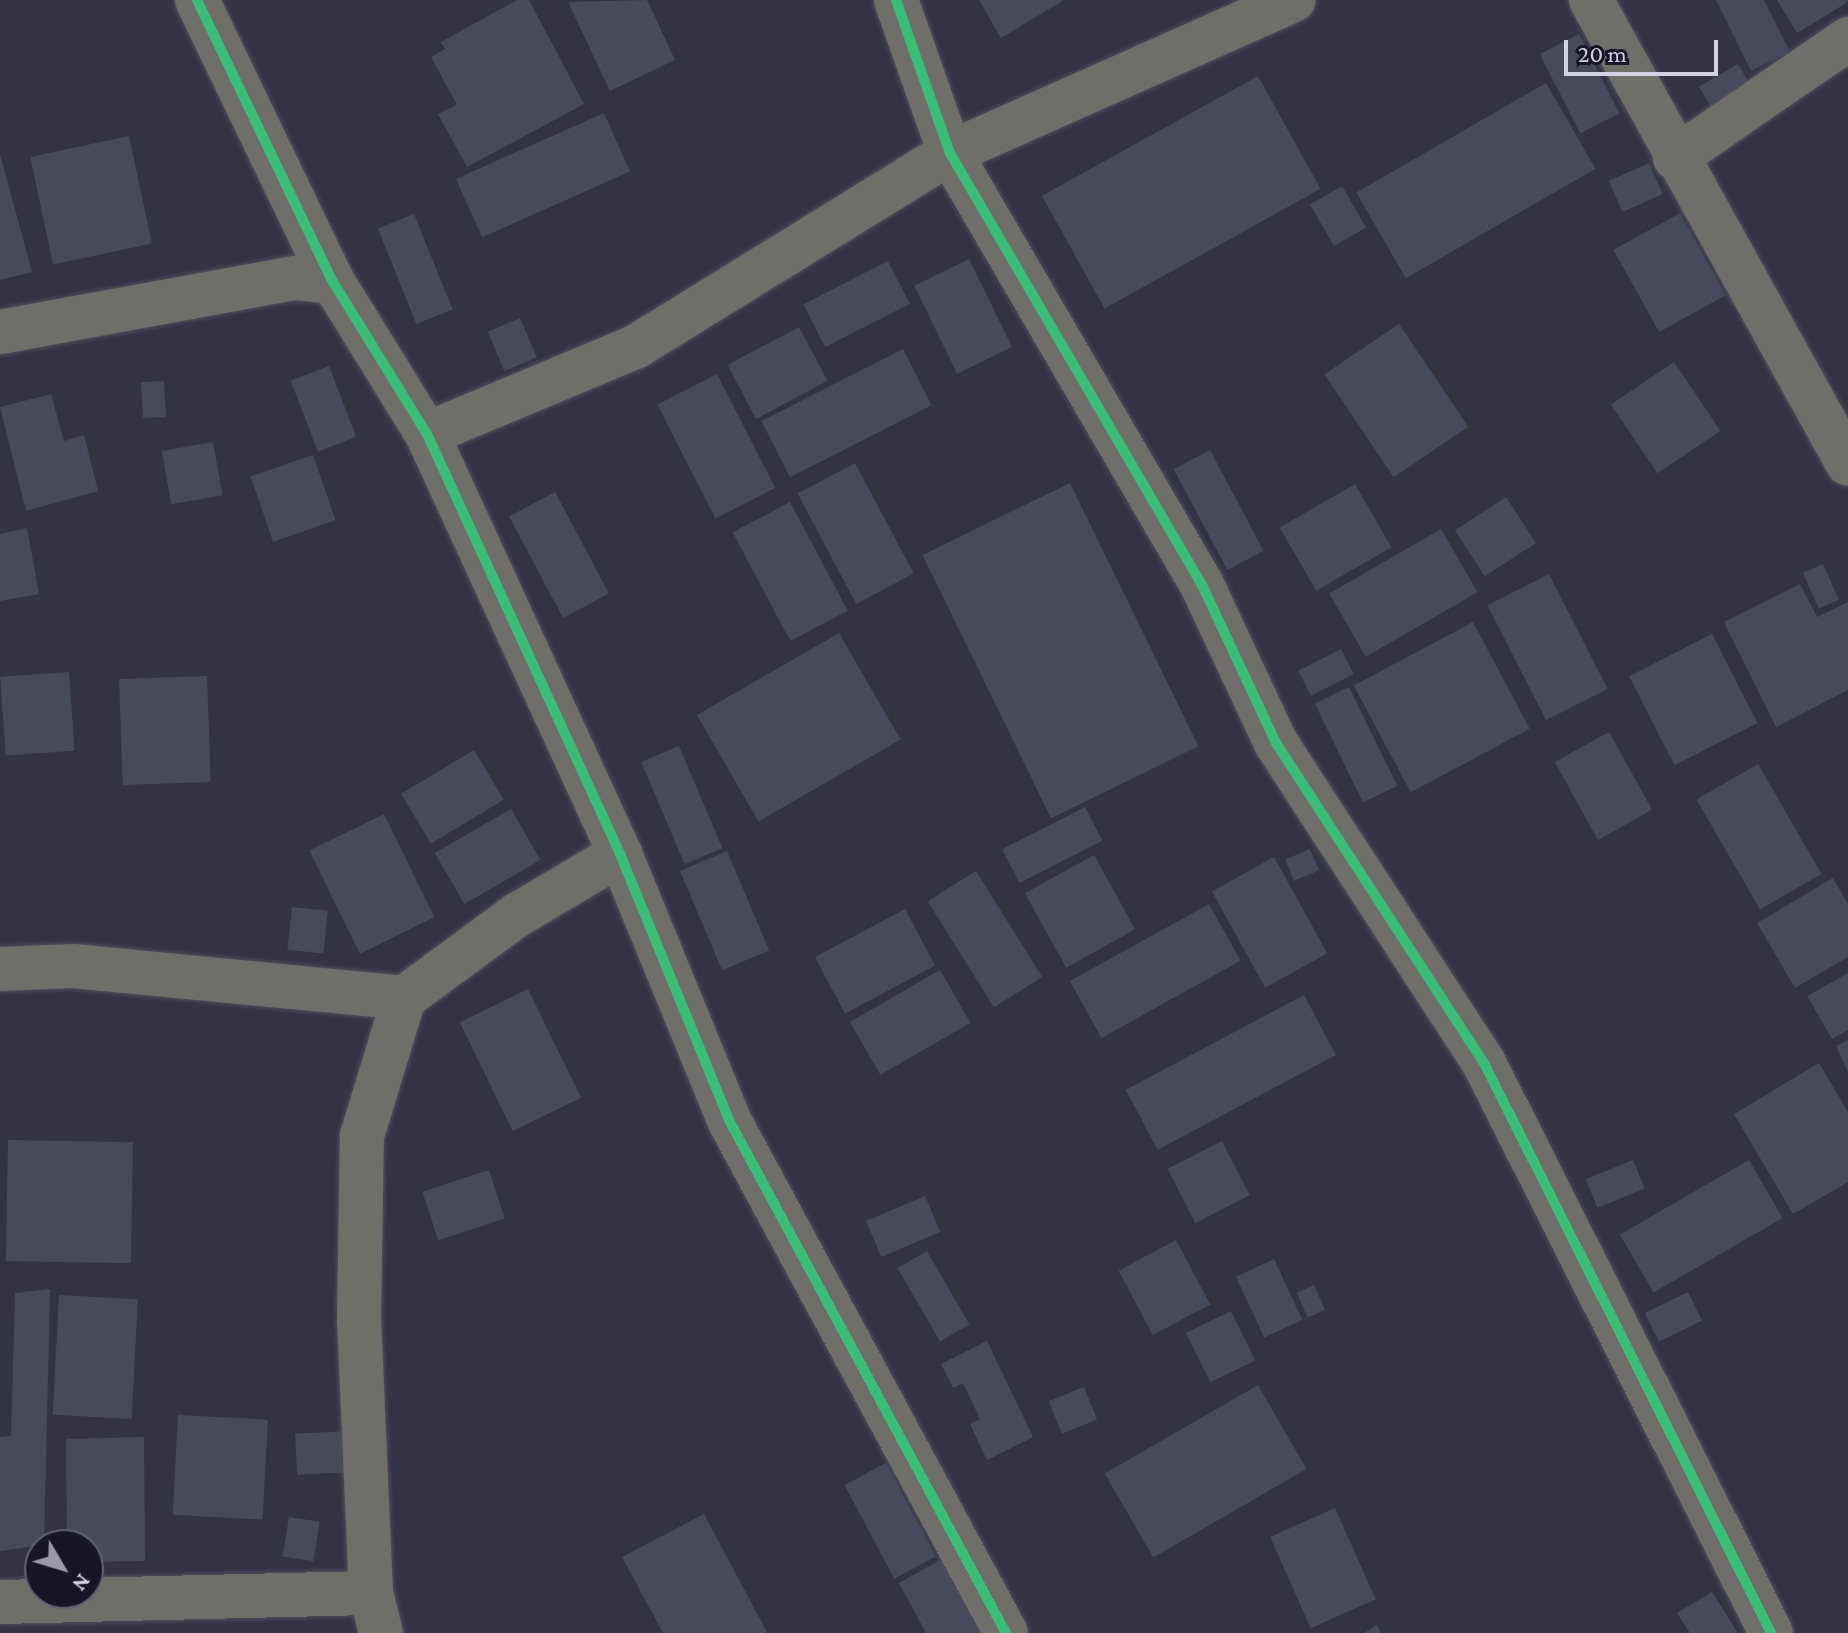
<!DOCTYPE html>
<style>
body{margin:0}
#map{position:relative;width:1848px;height:1633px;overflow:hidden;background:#343344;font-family:"Crimson Pro",serif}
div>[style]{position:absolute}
.building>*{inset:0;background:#474a5c;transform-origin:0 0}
.roads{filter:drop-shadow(0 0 2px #4f4e5c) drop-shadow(0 0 2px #4f4e5c)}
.minor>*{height:44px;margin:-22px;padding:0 22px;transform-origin:22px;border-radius:22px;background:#6f6e68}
.cycleway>*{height:10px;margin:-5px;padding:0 5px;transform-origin:5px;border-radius:5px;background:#3abd76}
span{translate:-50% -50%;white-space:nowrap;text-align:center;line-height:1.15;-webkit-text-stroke:6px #171625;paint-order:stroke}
.north{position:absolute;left:24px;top:1529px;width:80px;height:80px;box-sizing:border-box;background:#171625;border:2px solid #626172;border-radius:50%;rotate:128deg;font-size:22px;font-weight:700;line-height:32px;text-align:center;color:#d2d1e6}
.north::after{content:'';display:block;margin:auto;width:28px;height:36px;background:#9b9aad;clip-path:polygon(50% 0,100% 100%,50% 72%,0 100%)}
.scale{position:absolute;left:1564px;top:40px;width:154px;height:36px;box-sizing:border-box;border:4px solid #d2d1e6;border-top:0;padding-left:10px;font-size:24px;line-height:28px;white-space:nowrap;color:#d2d1e6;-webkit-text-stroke:6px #171625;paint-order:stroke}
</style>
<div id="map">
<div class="building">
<div style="clip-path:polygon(517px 0,529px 0,584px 104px,467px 167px,438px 114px,457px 105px,431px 57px,445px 49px,441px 42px)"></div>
<div style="clip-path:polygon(647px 0,675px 60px,610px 91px,568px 2px)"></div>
<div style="clip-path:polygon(979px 0,1064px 0,1001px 38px)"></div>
<div style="clip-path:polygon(1716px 0,1764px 0,1790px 52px,1751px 71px)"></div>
<div style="clip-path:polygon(1777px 0,1848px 0,1848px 2px,1797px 33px)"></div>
<div style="left:1579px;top:34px;width:89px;height:44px;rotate:63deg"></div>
<div style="left:1738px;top:64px;width:34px;height:45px;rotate:60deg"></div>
<div style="left:1258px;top:76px;width:129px;height:247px;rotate:61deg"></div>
<div style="left:1546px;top:83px;width:99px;height:219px;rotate:60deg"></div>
<div style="left:604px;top:113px;width:64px;height:162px;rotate:66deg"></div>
<div style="left:129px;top:136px;width:110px;height:101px;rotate:78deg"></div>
<div style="clip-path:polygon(0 154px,32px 272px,0 280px)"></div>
<div style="left:1649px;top:163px;width:34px;height:44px;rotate:66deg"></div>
<div style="left:1342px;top:186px;width:48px;height:37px;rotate:60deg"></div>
<div style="left:1680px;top:213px;width:94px;height:76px;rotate:61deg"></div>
<div style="left:414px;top:214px;width:103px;height:39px;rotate:68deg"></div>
<div style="left:969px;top:259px;width:98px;height:61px;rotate:64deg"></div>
<div style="left:888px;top:261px;width:48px;height:95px;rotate:63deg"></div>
<div style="left:520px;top:318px;width:43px;height:35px;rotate:67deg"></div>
<div style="left:1399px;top:324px;width:124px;height:90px;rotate:56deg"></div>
<div style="left:799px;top:327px;width:61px;height:81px;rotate:62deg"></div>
<div style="left:903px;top:349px;width:63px;height:159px;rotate:63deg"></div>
<div style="left:1674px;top:362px;width:83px;height:76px;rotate:56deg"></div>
<div style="left:329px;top:366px;width:76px;height:41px;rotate:69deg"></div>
<div style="left:717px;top:374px;width:128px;height:67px;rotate:63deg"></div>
<div style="left:164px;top:381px;width:36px;height:23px;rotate:87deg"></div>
<div style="clip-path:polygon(51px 394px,64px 441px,84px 435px,98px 491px,26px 511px,0 407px)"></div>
<div style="left:213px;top:442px;width:54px;height:52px;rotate:80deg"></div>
<div style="left:1210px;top:450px;width:114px;height:41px;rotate:62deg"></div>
<div style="left:313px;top:455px;width:69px;height:66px;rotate:71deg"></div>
<div style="left:855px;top:463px;width:125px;height:65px;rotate:62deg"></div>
<div style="left:1070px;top:483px;width:293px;height:164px;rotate:64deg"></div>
<div style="left:1355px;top:484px;width:73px;height:87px;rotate:60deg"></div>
<div style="left:555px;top:492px;width:115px;height:52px;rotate:62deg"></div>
<div style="left:1506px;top:497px;width:55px;height:61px;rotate:57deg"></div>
<div style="left:790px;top:502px;width:123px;height:65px;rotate:62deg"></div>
<div style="clip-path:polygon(27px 528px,39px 594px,0 601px,0 534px)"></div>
<div style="left:1441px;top:529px;width:73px;height:129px;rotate:60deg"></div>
<div style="left:1823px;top:564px;width:39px;height:22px;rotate:66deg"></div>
<div style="left:1549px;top:574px;width:129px;height:69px;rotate:63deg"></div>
<div style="clip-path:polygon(1800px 584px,1817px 617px,1848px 602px,1848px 690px,1776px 727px,1724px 622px)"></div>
<div style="left:1473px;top:622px;width:121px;height:135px;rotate:62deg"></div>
<div style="left:839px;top:633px;width:123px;height:164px;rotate:60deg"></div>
<div style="left:1712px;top:634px;width:100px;height:93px;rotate:63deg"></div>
<div style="left:1341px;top:649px;width:28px;height:48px;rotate:63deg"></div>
<div style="left:69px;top:672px;width:79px;height:69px;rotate:86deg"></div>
<div style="left:207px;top:676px;width:106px;height:88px;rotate:88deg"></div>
<div style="left:1349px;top:687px;width:110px;height:38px;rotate:64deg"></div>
<div style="left:1609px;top:732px;width:89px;height:62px;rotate:61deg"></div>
<div style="left:679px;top:746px;width:111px;height:41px;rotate:67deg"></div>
<div style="left:474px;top:750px;width:58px;height:85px;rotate:59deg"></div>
<div style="left:1758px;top:764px;width:127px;height:71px;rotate:60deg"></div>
<div style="left:1085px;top:807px;width:38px;height:93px;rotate:63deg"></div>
<div style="left:511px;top:809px;width:59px;height:88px;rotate:60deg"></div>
<div style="left:384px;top:814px;width:115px;height:83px;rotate:64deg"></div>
<div style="left:1310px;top:849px;width:23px;height:27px;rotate:67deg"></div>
<div style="left:727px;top:851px;width:108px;height:51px;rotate:67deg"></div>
<div style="left:1094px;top:855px;width:85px;height:79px;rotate:61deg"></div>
<div style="left:1274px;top:857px;width:110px;height:71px;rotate:61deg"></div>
<div style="left:976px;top:871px;width:125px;height:57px;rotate:58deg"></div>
<div style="clip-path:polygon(1833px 878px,1848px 904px,1848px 957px,1795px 988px,1757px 923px)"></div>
<div style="left:1209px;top:904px;width:65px;height:159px;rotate:61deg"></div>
<div style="left:292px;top:907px;width:36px;height:43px;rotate:6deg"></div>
<div style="left:905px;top:909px;width:64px;height:102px;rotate:62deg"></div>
<div style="left:940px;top:970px;width:61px;height:104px;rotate:60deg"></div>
<div style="clip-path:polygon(1848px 973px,1848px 1030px,1832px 1039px,1807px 996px)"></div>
<div style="left:528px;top:989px;width:121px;height:76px;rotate:64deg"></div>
<div style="left:1304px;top:995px;width:68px;height:202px;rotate:62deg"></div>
<div style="clip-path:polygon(1848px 1040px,1848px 1072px,1836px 1046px)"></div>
<div style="clip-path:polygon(1819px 1063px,1848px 1112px,1848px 1182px,1793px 1214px,1734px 1114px)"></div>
<div style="left:8px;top:1140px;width:125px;height:121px;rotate:1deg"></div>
<div style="left:1222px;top:1141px;width:61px;height:61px;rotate:63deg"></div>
<div style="left:1633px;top:1160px;width:31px;height:51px;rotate:68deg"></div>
<div style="left:1749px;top:1160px;width:67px;height:149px;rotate:60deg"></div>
<div style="left:489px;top:1170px;width:51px;height:70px;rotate:72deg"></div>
<div style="left:925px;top:1196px;width:39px;height:64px;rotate:67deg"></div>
<div style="left:1176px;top:1240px;width:73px;height:65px;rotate:62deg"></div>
<div style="left:927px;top:1251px;width:85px;height:34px;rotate:60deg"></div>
<div style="left:1274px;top:1259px;width:67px;height:42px;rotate:65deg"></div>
<div style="left:1314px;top:1285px;width:27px;height:19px;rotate:66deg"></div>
<div style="clip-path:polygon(50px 1289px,44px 1545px,0 1551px,0 1437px,11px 1436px,15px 1293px)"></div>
<div style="left:1688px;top:1292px;width:32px;height:48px;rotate:64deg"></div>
<div style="left:59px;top:1295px;width:79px;height:120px;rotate:3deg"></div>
<div style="left:1231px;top:1311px;width:55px;height:50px;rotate:64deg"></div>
<div style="clip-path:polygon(987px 1341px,1033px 1437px,987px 1460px,970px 1424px,980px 1419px,963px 1383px,953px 1388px,941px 1364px)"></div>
<div style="left:1258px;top:1385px;width:97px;height:177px;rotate:60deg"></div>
<div style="left:1084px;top:1387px;width:35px;height:38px;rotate:68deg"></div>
<div style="left:178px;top:1415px;width:90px;height:100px;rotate:3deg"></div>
<div style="left:349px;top:1431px;width:41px;height:54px;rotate:87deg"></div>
<div style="clip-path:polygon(144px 1437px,145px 1561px,88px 1562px,88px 1545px,67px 1545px,66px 1439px)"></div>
<div style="left:886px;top:1463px;width:106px;height:47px;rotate:62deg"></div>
<div style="left:1335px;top:1508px;width:100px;height:71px;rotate:66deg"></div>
<div style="clip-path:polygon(704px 1514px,767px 1632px,765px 1633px,663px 1633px,622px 1557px)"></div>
<div style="left:289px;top:1517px;width:31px;height:40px;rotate:9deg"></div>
<div style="clip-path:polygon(942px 1559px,981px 1633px,926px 1633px,899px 1583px)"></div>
<div style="clip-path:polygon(1712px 1592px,1738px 1633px,1690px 1633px,1677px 1613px)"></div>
<div style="clip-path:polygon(1377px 1625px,1381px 1633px,1364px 1633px)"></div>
</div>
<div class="roads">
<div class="minor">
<div style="left:197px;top:0;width:313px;rotate:64.3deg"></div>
<div style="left:333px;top:282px;width:179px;rotate:58.3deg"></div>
<div style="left:427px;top:434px;width:462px;rotate:65.3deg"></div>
<div style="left:620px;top:854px;width:290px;rotate:67.7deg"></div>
<div style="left:730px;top:1122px;width:581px;rotate:61.63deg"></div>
<div style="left:896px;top:0;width:162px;rotate:70.6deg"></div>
<div style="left:950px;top:153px;width:500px;rotate:59.74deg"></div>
<div style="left:1202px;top:585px;width:174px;rotate:64.9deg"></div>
<div style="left:1276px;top:743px;width:382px;rotate:57deg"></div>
<div style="left:1484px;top:1063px;width:638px;rotate:63.27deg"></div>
<div style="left:1591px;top:0;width:530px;rotate:61.02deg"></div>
<div style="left:1675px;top:158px;width:210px;rotate:-34.5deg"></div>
<div style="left:0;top:332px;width:300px;rotate:-10.4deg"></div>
<div style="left:295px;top:278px;width:38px;rotate:6deg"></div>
<div style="left:427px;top:434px;width:228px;rotate:-22.7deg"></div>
<div style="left:637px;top:346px;width:368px;rotate:-31.7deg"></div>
<div style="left:950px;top:153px;width:376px;rotate:-24deg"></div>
<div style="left:0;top:969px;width:73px;rotate:-2.4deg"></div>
<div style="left:73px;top:966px;width:333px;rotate:5.5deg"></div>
<div style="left:371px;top:1593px;width:273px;rotate:-92.5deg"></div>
<div style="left:359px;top:1320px;width:184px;rotate:-89.1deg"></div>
<div style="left:362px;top:1136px;width:144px;rotate:-73.1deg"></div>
<div style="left:404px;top:998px;width:140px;rotate:-36.3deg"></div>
<div style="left:517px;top:915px;width:120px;rotate:-30.6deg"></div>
<div style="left:0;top:1602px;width:371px;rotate:-1.4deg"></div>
<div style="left:371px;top:1593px;width:41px;rotate:76deg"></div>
</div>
</div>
<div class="cycleway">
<div style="left:197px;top:0;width:313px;rotate:64.3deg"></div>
<div style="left:333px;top:282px;width:179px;rotate:58.3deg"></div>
<div style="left:427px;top:434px;width:462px;rotate:65.3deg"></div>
<div style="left:620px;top:854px;width:290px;rotate:67.7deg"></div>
<div style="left:730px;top:1122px;width:581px;rotate:61.63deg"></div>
<div style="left:896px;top:0;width:162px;rotate:70.6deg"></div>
<div style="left:950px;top:153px;width:500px;rotate:59.74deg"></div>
<div style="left:1202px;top:585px;width:174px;rotate:64.9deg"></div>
<div style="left:1276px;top:743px;width:382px;rotate:57deg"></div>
<div style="left:1484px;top:1063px;width:638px;rotate:63.27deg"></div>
</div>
<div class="north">N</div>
<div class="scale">20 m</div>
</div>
